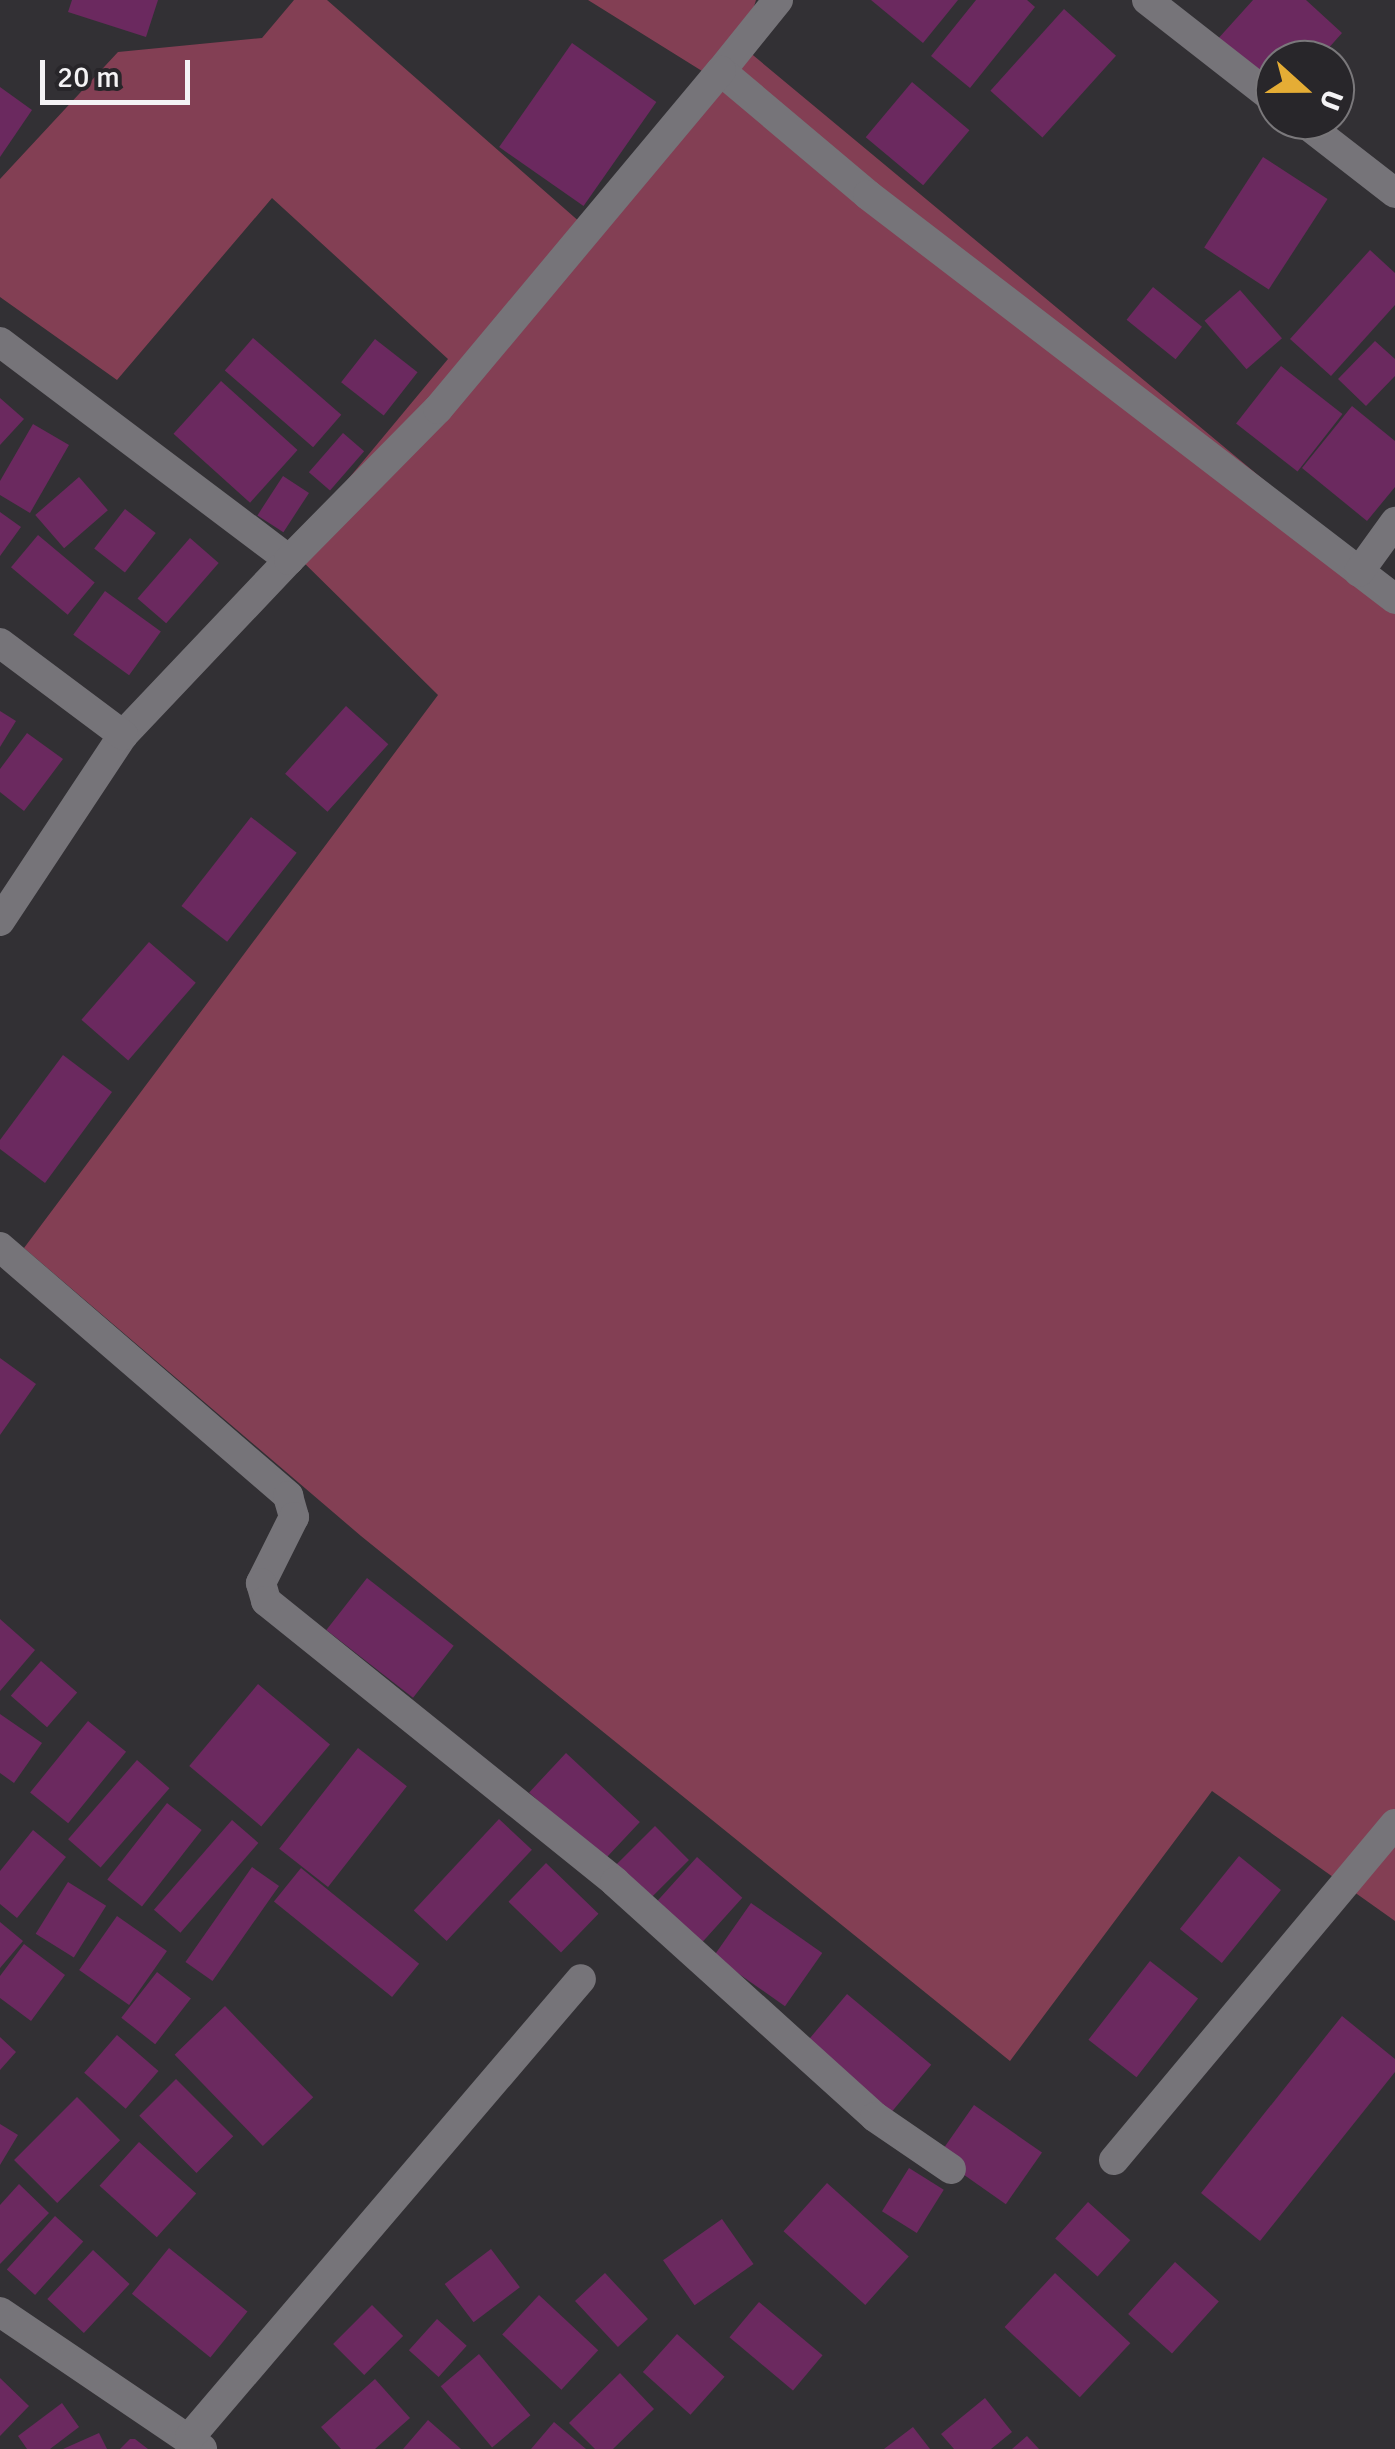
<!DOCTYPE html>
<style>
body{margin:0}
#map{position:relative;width:1395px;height:2449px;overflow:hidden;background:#323034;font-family:Signika,sans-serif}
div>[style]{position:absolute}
.green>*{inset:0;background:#833f54}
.building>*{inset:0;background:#6b295f;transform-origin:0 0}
.minor>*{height:30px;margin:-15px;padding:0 15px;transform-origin:15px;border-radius:15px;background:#767479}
span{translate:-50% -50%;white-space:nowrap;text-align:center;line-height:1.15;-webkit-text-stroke:8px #28262a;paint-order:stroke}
.north{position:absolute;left:1255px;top:40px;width:100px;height:100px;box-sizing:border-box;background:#28262a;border:2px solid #7a787b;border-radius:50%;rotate:111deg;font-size:28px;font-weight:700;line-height:40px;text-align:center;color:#f4f3f5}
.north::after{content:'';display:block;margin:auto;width:35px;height:45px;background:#e5ad35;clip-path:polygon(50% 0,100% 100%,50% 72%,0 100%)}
.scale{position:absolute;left:40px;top:60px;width:150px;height:45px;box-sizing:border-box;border:5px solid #f4f3f5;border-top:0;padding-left:12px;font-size:30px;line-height:35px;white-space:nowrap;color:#f4f3f5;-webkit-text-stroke:8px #28262a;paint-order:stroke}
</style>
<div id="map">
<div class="green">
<div style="clip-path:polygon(294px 0,327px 0,598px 238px,702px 71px,588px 0,756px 0,742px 46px,1395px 589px,1395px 1921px,1212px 1791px,1010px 2061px,361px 1536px,24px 1248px,438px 695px,290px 549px,448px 359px,272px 198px,117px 380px,0 297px,0 179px,118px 52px,262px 38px)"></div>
</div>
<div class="building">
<div style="clip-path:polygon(72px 0,158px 0,146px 37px,68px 12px)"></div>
<div style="clip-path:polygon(871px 0,958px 0,923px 43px)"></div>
<div style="clip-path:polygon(976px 0,1027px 0,1035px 7px,970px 88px,931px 56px)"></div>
<div style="clip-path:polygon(1253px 0,1306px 0,1342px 33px,1318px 60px,1275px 60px,1275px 95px,1216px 41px)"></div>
<div style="left:1064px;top:9px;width:70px;height:110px;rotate:42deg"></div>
<div style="left:572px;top:43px;width:103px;height:127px;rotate:35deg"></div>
<div style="left:912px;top:82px;width:75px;height:72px;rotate:40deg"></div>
<div style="clip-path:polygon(0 87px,32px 110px,0 157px)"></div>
<div style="left:1263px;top:157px;width:77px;height:108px;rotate:33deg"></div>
<div style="clip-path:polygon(1370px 250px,1395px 273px,1395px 305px,1331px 376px,1290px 339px)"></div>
<div style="left:1153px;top:287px;width:63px;height:42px;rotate:39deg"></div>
<div style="left:1240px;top:290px;width:64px;height:47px;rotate:49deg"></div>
<div style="left:253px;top:338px;width:117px;height:43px;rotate:41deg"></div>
<div style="left:375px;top:339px;width:54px;height:55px;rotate:38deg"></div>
<div style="clip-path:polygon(1375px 341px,1395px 359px,1395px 376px,1366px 406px,1338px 379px)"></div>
<div style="left:1281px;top:366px;width:78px;height:73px;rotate:38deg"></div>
<div style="left:221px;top:381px;width:103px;height:71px;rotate:42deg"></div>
<div style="clip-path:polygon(0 398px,24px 419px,0 445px)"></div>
<div style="clip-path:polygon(1352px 406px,1395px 441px,1395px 487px,1367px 521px,1302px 468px)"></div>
<div style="clip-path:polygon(33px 424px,69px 445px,30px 513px,0 495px,0 481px)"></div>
<div style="left:343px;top:433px;width:28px;height:52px;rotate:41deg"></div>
<div style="left:283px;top:476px;width:31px;height:47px;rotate:33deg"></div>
<div style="left:79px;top:477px;width:44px;height:58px;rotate:49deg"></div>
<div style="left:125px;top:509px;width:39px;height:50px;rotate:38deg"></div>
<div style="clip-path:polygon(0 512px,21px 527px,0 556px)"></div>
<div style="left:38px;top:535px;width:74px;height:42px;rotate:40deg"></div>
<div style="left:190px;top:538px;width:38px;height:80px;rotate:41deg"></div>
<div style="left:105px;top:591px;width:69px;height:54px;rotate:36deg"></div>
<div style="left:346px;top:706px;width:57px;height:91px;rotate:42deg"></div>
<div style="clip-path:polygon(0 711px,16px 721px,0 747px)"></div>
<div style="clip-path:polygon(27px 733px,63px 759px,24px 811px,0 792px,0 769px)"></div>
<div style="left:251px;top:817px;width:58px;height:113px;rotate:38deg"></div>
<div style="left:149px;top:942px;width:62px;height:103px;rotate:41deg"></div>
<div style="clip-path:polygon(63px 1055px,112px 1092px,45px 1183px,0 1149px,0 1140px)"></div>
<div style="clip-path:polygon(0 1358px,36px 1384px,0 1435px)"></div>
<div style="left:367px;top:1578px;width:110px;height:66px;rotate:38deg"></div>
<div style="clip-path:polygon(0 1619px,35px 1650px,0 1691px)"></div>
<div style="left:41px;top:1661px;width:48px;height:46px;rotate:41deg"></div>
<div style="left:258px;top:1684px;width:94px;height:107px;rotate:40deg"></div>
<div style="clip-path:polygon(0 1714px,42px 1743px,14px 1783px,0 1773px)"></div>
<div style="left:88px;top:1721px;width:49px;height:92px;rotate:39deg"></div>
<div style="left:358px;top:1748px;width:62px;height:128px;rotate:38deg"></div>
<div style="left:566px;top:1753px;width:101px;height:54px;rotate:43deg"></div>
<div style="left:137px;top:1760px;width:43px;height:105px;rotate:41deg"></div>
<div style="left:167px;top:1803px;width:44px;height:97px;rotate:38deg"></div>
<div style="left:499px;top:1819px;width:45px;height:125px;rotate:43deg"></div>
<div style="left:232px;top:1820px;width:35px;height:119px;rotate:41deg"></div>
<div style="left:655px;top:1826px;width:48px;height:56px;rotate:45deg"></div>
<div style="clip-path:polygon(33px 1830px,66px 1857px,17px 1918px,0 1904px,0 1871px)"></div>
<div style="left:1239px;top:1856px;width:54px;height:94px;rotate:39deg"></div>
<div style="left:697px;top:1857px;width:61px;height:66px;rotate:42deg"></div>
<div style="left:546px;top:1863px;width:73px;height:54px;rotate:44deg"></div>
<div style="left:252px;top:1867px;width:33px;height:116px;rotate:35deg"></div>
<div style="left:301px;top:1868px;width:152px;height:43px;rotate:39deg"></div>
<div style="left:68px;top:1882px;width:45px;height:61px;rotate:32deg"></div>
<div style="left:751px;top:1903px;width:87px;height:65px;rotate:35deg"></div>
<div style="left:117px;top:1916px;width:61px;height:66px;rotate:35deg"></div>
<div style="clip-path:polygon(0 1922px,23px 1941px,0 1968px)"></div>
<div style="clip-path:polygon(24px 1944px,65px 1975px,31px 2021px,0 1998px,0 1976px)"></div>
<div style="left:1150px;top:1961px;width:61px;height:100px;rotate:38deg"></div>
<div style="left:157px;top:1972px;width:43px;height:58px;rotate:38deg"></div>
<div style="left:847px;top:1994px;width:110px;height:67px;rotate:40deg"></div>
<div style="left:225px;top:2006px;width:127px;height:70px;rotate:46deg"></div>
<div style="clip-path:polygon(1342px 2016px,1395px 2059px,1395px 2072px,1260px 2241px,1201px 2193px)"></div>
<div style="left:117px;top:2035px;width:55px;height:50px;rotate:41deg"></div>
<div style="clip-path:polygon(0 2037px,16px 2052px,0 2070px)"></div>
<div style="left:176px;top:2079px;width:81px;height:52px;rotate:45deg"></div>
<div style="left:77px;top:2097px;width:61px;height:89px;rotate:45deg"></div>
<div style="left:974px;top:2105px;width:83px;height:63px;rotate:35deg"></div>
<div style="clip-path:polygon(0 2124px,18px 2135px,0 2165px)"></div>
<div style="left:139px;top:2142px;width:77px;height:59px;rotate:42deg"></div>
<div style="left:909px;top:2168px;width:41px;height:51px;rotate:32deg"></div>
<div style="left:827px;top:2183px;width:110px;height:65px;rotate:42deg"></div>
<div style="clip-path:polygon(19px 2184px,49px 2213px,0 2264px,0 2205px)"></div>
<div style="left:1088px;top:2202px;width:57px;height:49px;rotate:42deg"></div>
<div style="left:55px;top:2216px;width:38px;height:72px;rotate:42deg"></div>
<div style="left:722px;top:2219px;width:55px;height:72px;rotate:55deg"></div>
<div style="left:169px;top:2248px;width:101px;height:59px;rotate:39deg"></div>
<div style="left:491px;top:2249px;width:48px;height:58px;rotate:53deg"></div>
<div style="left:93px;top:2250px;width:50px;height:67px;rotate:43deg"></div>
<div style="left:1175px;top:2262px;width:59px;height:70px;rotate:42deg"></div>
<div style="left:605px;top:2273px;width:63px;height:41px;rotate:47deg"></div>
<div style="left:1055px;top:2273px;width:103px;height:74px;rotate:43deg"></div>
<div style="left:539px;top:2295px;width:81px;height:54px;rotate:43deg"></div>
<div style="left:759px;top:2302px;width:83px;height:46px;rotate:40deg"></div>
<div style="left:372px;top:2305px;width:44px;height:55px;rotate:45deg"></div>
<div style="left:437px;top:2319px;width:40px;height:42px;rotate:42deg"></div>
<div style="left:677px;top:2334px;width:64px;height:51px;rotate:42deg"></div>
<div style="left:479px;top:2354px;width:80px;height:50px;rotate:50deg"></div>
<div style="clip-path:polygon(620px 2373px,654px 2409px,613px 2449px,595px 2449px,569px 2423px)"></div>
<div style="clip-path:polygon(0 2378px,29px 2406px,0 2436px)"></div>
<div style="clip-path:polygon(375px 2379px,410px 2418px,375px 2449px,341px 2449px,321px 2427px)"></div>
<div style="clip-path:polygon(985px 2398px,1012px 2432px,991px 2449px,954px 2449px,941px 2434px)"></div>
<div style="clip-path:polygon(62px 2403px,79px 2427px,50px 2449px,27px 2449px,18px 2436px)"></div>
<div style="clip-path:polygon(428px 2420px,461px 2449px,403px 2449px)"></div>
<div style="clip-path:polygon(554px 2422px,586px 2449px,531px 2449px)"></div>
<div style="clip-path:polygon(913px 2427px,930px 2449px,884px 2449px)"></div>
<div style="clip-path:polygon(99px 2433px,107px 2449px,63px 2449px)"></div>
<div style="clip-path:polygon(1027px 2436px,1039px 2449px,1012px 2449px)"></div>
<div style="clip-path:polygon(130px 2439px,135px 2439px,148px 2449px,120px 2449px)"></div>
</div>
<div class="minor">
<div style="left:778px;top:0;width:91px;rotate:128.8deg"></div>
<div style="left:721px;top:71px;width:192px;rotate:40.1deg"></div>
<div style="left:868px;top:195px;width:664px;rotate:37.47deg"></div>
<div style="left:1147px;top:0;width:162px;rotate:38deg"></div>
<div style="left:1301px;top:120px;width:119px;rotate:37.8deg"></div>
<div style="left:0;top:342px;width:362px;rotate:37deg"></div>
<div style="left:289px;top:560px;width:241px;rotate:133.5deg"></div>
<div style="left:123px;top:735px;width:223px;rotate:123.5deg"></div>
<div style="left:289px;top:560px;width:212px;rotate:-45.4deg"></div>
<div style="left:438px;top:409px;width:441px;rotate:-50.1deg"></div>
<div style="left:1359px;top:572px;width:62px;rotate:-54.2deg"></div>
<div style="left:0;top:643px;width:154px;rotate:36.8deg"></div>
<div style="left:0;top:1247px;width:381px;rotate:40.8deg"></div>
<div style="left:288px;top:1496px;width:22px;rotate:74deg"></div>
<div style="left:294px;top:1517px;width:74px;rotate:116.6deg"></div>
<div style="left:261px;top:1583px;width:19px;rotate:74deg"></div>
<div style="left:266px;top:1601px;width:448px;rotate:38.8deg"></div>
<div style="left:615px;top:1882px;width:350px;rotate:42.1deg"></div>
<div style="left:875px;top:2117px;width:92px;rotate:34.4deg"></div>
<div style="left:1114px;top:2160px;width:438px;rotate:-50.1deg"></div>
<div style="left:0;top:2312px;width:244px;rotate:34.1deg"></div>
<div style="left:190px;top:2437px;width:602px;rotate:-49.51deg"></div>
</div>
<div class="north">U</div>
<div class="scale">20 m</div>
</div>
